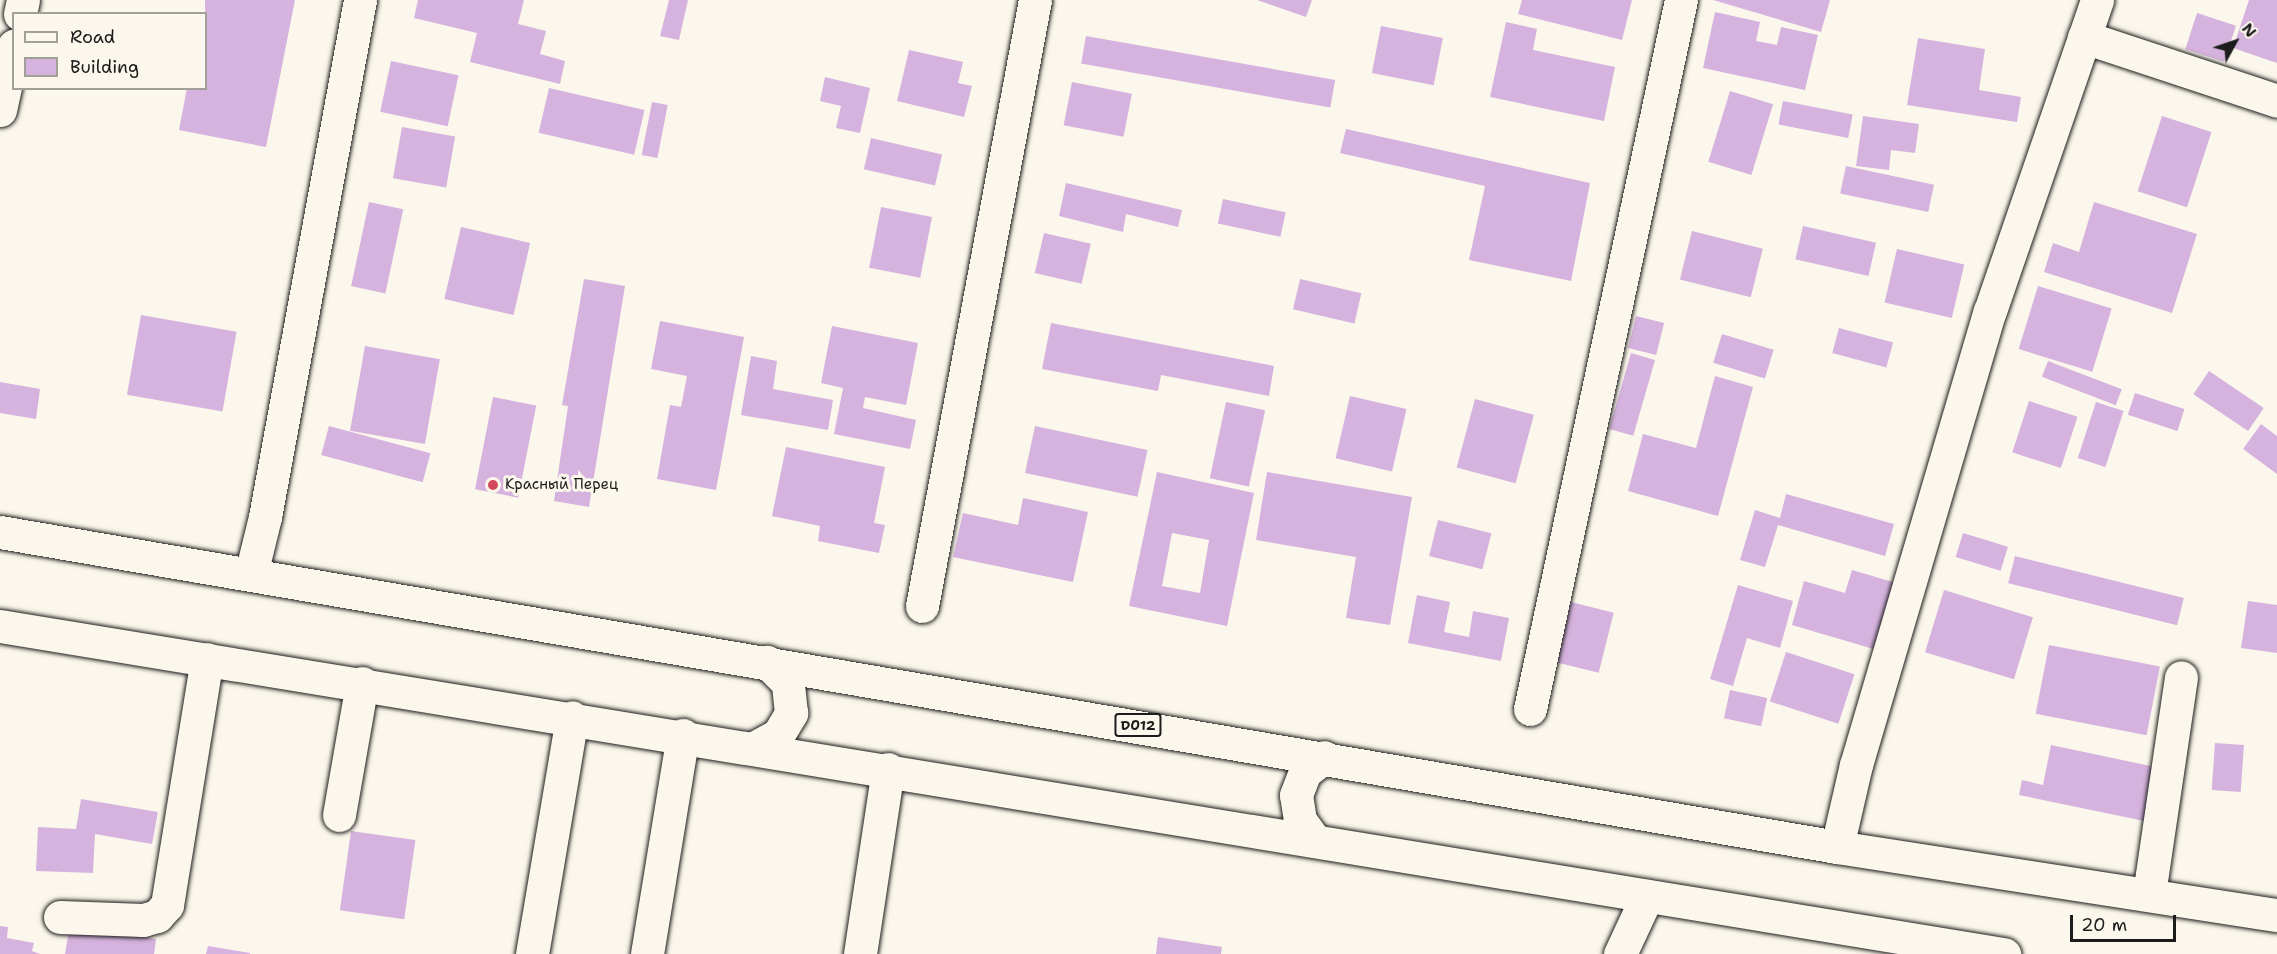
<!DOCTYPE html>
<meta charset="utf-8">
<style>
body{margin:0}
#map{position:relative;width:2277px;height:954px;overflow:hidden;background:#fbf7ec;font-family:"Shantell Sans",sans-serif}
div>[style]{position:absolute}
.building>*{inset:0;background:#d6b3de;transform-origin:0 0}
.roads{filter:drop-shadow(0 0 2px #1c1c1c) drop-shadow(0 0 2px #1c1c1c)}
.minor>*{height:33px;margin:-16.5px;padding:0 16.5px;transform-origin:16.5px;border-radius:16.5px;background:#fbf7ec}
.highway>*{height:33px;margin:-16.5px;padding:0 16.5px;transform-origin:16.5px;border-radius:16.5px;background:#fbf7ec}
.dots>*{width:16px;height:16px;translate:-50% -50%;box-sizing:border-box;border:3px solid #fbf7ec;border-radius:50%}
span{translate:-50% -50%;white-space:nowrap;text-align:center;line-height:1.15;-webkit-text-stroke:6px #fbf7ec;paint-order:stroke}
.shield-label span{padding:2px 4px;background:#fbf7ec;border:2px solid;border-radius:4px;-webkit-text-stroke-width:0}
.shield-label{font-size:14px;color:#1c1c1c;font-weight:700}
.poi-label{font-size:15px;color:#1c1c1c}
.left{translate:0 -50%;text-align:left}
.legend{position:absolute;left:12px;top:12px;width:195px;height:78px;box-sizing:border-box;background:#fbf7ec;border:2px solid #a29f99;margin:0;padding:8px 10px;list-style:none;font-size:18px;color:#1c1c1c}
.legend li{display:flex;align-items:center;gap:12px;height:30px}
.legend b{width:30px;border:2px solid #a29f99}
.north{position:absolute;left:2205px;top:12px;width:60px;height:60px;-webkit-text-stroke:4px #fbf7ec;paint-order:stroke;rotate:50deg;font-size:16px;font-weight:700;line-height:24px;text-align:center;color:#1c1c1c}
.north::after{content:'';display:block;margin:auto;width:21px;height:27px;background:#1c1c1c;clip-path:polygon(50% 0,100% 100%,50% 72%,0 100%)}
.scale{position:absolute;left:2070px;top:915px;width:106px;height:27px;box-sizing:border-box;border:3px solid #1c1c1c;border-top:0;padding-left:8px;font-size:18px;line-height:21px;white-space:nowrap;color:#1c1c1c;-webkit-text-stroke:4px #fbf7ec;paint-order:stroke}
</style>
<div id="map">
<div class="building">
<div style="clip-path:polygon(205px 0,295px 0,266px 147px,179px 130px,187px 88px,206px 88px)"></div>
<div style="clip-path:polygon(418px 0,524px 0,518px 24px,546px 31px,540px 54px,565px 61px,560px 84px,470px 62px,477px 33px,414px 18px)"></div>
<div style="clip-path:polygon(669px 0,688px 0,679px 40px,660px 36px)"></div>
<div style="clip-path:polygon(1257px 0,1312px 0,1306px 17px)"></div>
<div style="clip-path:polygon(1522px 0,1632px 0,1622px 40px,1518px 14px)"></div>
<div style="clip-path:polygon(1713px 0,1830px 0,1821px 32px)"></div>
<div style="clip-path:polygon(2249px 0,2277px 0,2277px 63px,2233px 48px)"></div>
<div style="clip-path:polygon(1715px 12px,1760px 22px,1756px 41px,1777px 45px,1781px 27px,1818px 35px,1805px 90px,1703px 68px)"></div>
<div style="left:2197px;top:13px;width:41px;height:38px;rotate:18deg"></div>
<div style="clip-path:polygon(1506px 22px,1537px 29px,1533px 50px,1615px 67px,1604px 121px,1490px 97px)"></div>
<div style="left:1381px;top:26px;width:63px;height:48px;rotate:11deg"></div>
<div style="left:1086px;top:36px;width:253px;height:28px;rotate:10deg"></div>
<div style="clip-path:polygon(1918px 38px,1985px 49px,1979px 90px,2021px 97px,2017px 122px,1907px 105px)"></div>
<div style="clip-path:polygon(909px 50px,963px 62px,958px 83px,972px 86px,964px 117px,897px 101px)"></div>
<div style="left:391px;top:61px;width:69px;height:52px;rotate:12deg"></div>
<div style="clip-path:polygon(825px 77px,870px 88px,860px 133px,836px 128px,841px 106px,820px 101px)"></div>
<div style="left:1072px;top:82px;width:61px;height:44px;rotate:11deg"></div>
<div style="left:549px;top:88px;width:98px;height:46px;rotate:13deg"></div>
<div style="left:1730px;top:91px;width:45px;height:74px;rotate:17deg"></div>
<div style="left:1783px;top:101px;width:71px;height:24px;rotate:11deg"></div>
<div style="left:652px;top:102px;width:16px;height:54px;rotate:11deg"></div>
<div style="clip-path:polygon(1863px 116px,1919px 124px,1915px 153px,1891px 150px,1889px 170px,1856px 166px)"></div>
<div style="left:2162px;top:116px;width:52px;height:79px;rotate:18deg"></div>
<div style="left:402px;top:127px;width:54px;height:52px;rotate:10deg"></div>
<div style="clip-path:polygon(1346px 129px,1590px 183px,1571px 281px,1469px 260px,1485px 186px,1340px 153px)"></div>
<div style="left:871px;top:138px;width:73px;height:32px;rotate:13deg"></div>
<div style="left:1846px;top:166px;width:90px;height:28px;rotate:12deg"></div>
<div style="clip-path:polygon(1066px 183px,1182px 210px,1178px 227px,1126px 214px,1123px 232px,1059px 216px)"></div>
<div style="left:1223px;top:199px;width:64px;height:25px;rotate:12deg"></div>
<div style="left:369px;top:202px;width:35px;height:86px;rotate:12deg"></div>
<div style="clip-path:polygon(2094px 202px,2197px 234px,2172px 313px,2044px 272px,2053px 243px,2079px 252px)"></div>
<div style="left:881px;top:207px;width:52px;height:62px;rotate:11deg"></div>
<div style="left:1803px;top:226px;width:75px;height:34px;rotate:13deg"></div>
<div style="left:461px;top:227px;width:71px;height:74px;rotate:13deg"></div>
<div style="left:1692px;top:231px;width:73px;height:50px;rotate:14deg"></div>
<div style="left:1044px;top:233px;width:48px;height:41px;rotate:13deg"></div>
<div style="left:1897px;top:249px;width:69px;height:55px;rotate:13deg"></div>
<div style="clip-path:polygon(584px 279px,625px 286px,589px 507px,554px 501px,568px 406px,562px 405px)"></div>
<div style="left:1300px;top:279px;width:63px;height:31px;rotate:13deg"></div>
<div style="left:2038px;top:286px;width:77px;height:66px;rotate:17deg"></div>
<div style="left:141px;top:315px;width:97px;height:81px;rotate:10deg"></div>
<div style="left:1636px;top:316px;width:29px;height:33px;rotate:14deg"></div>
<div style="clip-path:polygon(660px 321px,744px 337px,716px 490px,657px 479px,670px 405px,681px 407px,687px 376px,651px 369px)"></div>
<div style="clip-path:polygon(1051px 323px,1274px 366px,1269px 396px,1161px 375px,1158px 391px,1042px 369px)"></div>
<div style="clip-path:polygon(832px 326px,918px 343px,906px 405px,865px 397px,863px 408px,916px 420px,910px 449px,834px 434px,843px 388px,821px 383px)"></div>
<div style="left:1839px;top:328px;width:56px;height:26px;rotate:15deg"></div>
<div style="left:1722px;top:334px;width:54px;height:30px;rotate:17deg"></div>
<div style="left:365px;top:346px;width:76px;height:86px;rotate:10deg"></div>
<div style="left:1631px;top:353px;width:25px;height:79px;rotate:16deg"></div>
<div style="clip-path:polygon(751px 356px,777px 361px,773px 389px,833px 400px,828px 430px,741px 415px)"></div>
<div style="left:2048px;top:361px;width:79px;height:17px;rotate:21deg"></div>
<div style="left:2209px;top:371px;width:66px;height:28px;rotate:34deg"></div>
<div style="clip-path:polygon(1715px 376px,1753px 387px,1718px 516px,1628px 491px,1643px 434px,1696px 448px)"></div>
<div style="clip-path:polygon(0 382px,40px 389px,36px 419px,0 413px)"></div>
<div style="left:2135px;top:393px;width:52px;height:23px;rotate:18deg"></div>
<div style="left:1350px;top:396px;width:58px;height:64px;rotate:13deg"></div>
<div style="left:493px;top:397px;width:44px;height:94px;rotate:11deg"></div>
<div style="left:1475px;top:399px;width:61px;height:71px;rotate:15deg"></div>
<div style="left:2029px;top:401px;width:51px;height:54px;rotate:18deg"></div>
<div style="left:1226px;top:402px;width:40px;height:78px;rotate:12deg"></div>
<div style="left:2096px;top:402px;width:29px;height:59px;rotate:18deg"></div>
<div style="clip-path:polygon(2261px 424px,2277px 436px,2277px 474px,2243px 449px)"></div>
<div style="left:329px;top:426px;width:105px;height:30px;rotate:15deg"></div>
<div style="left:1035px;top:426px;width:115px;height:48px;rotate:12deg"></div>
<div style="clip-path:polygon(786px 447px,885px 467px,874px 523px,885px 525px,879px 553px,818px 541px,820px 526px,772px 516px)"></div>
<div style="clip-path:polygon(evenodd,1157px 472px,1254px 493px,1227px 626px,1129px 606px,1157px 472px,1172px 533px,1209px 540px,1200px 593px,1162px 586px,1172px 533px)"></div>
<div style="clip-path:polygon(1267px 472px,1412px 497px,1390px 625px,1346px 618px,1356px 557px,1256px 540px)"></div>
<div style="clip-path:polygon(1786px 494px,1894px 524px,1885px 556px,1778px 525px,1765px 567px,1740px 560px,1755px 510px,1780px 518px)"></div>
<div style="clip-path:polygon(1023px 498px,1088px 512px,1073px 582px,953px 557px,963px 513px,1018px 525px)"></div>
<div style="left:1438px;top:520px;width:55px;height:37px;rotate:14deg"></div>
<div style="left:1963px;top:533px;width:47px;height:25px;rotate:17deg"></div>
<div style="left:2015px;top:556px;width:174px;height:28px;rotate:14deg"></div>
<div style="clip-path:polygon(1852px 570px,1896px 583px,1877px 650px,1792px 625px,1804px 581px,1845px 593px)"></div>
<div style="clip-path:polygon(1738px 585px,1793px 601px,1780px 648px,1747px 638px,1733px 686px,1710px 679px)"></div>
<div style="left:1944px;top:590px;width:93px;height:65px;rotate:17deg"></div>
<div style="clip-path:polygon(1417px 595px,1450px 602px,1444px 632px,1469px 637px,1473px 611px,1509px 618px,1501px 661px,1408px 643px)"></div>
<div style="clip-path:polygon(2248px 601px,2277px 605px,2277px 653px,2241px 648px)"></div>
<div style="left:1571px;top:602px;width:44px;height:62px;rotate:14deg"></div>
<div style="left:2049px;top:645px;width:113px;height:70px;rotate:11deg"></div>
<div style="left:1786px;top:652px;width:72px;height:52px;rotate:18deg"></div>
<div style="left:1730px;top:690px;width:38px;height:29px;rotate:12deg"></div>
<div style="left:2215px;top:743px;width:29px;height:47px;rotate:4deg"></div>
<div style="clip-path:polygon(2051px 745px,2160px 768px,2149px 822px,2019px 795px,2022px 780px,2043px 785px)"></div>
<div style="clip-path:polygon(81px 799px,158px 812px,152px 844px,95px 834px,93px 873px,36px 871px,38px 827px,76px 829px)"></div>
<div style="left:351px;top:831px;width:65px;height:80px;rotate:8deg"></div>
<div style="clip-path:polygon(70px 925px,156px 939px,154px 954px,65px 954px)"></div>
<div style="clip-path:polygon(0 926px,8px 927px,7px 938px,34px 943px,32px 951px,40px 954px,0 954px)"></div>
<div style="clip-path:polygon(1158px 937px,1222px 947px,1221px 954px,1156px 954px)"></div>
<div style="clip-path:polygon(208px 946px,250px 953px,250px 954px,206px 954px)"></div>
</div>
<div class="roads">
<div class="minor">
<div style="left:20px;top:14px;width:14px;rotate:-78deg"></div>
<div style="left:2084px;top:37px;width:203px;rotate:18.3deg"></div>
<div style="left:0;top:110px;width:66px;rotate:-77.7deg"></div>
<div style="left:251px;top:574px;width:59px;rotate:-76.2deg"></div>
<div style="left:265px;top:517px;width:526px;rotate:-79.59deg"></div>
<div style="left:922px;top:606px;width:616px;rotate:-79.44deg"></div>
<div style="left:1530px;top:709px;width:725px;rotate:-77.98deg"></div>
<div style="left:339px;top:815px;width:134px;rotate:-80.1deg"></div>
<div style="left:1837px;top:847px;width:84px;rotate:-77deg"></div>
<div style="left:1856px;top:765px;width:473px;rotate:-73.6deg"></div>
<div style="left:1990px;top:311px;width:329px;rotate:-71deg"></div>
<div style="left:2149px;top:894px;width:219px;rotate:-81.6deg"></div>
<div style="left:60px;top:917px;width:83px;rotate:2.1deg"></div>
<div style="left:143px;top:920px;width:15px;rotate:-16deg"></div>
<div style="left:157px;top:916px;width:15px;rotate:-48deg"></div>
<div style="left:167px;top:905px;width:249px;rotate:-80.8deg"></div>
<div style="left:532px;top:954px;width:240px;rotate:-80.4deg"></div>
<div style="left:647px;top:954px;width:222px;rotate:-80.7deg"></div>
<div style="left:860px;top:954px;width:187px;rotate:-81.4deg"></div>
<div style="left:1620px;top:954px;width:64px;rotate:-65deg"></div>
</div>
<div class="highway">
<div style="left:0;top:532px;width:1864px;rotate:9.73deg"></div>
<div style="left:1837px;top:847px;width:445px;rotate:8.8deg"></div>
<div style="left:0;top:626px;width:2031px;rotate:9.3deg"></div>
<div style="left:756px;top:747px;width:25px;rotate:-29deg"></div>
<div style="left:778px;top:735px;width:26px;rotate:-59deg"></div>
<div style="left:791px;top:713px;width:30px;rotate:-96deg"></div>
<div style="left:788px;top:683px;width:30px;rotate:-135deg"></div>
<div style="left:1315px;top:841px;width:26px;rotate:-126deg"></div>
<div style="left:1300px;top:820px;width:25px;rotate:-99deg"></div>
<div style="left:1296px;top:795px;width:25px;rotate:-69deg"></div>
<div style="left:1305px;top:772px;width:24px;rotate:-38deg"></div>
</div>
</div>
<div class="dots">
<div style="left:493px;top:485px;background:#d1495b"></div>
</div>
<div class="shield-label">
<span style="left:1138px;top:725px">D012</span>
</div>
<div class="poi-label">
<span class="left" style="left:505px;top:485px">Красный Перец</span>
</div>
<ul class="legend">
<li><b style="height:8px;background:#fbf7ec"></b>Road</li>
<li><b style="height:16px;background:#d6b3de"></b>Building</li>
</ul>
<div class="north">N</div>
<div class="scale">20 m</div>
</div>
